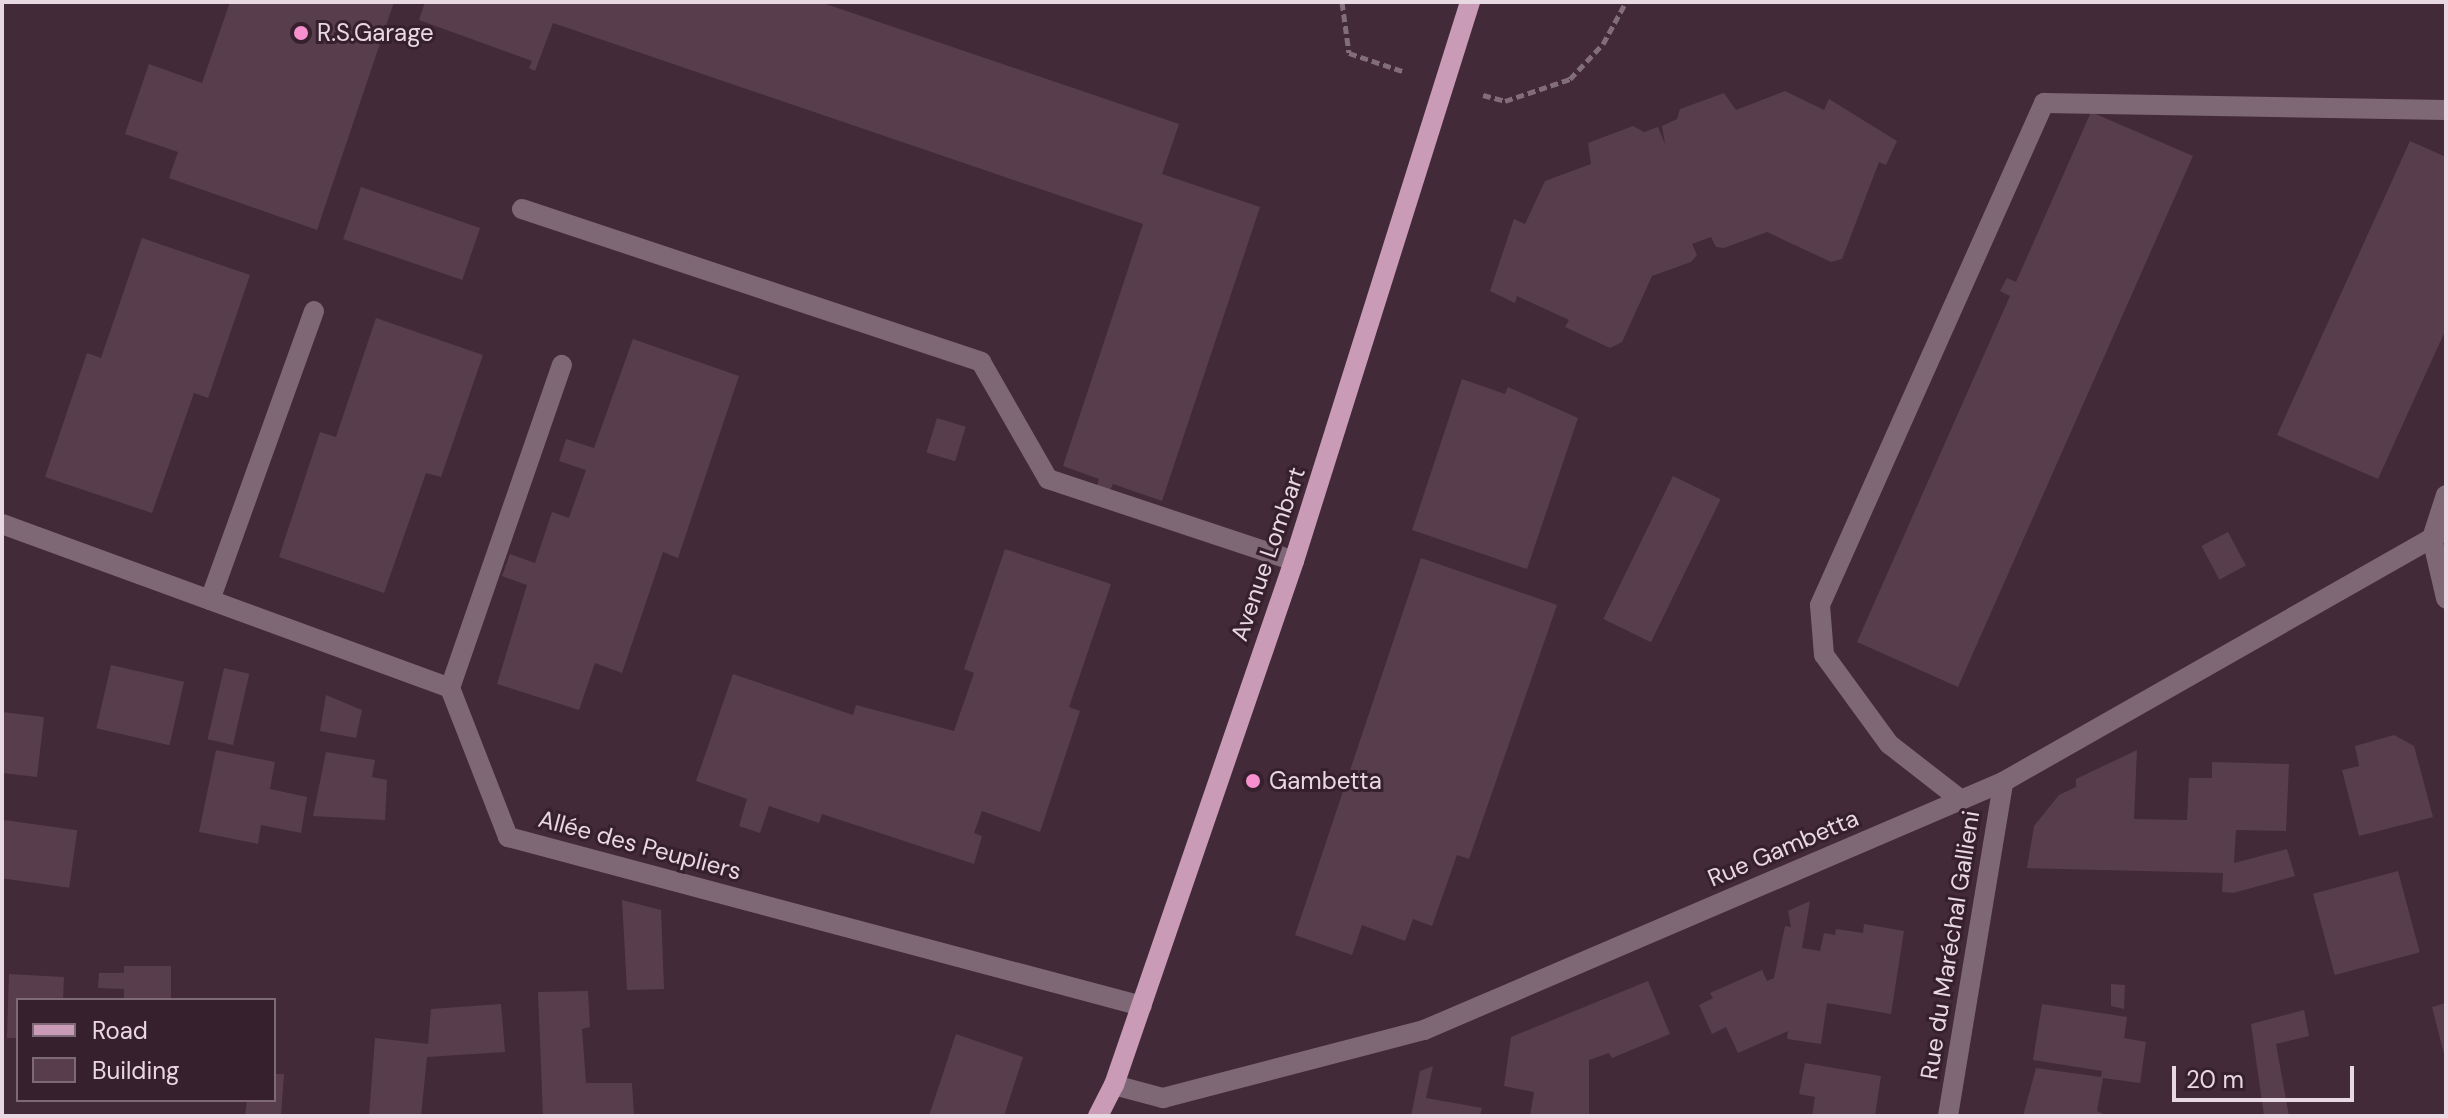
<!DOCTYPE html>
<meta charset="utf-8">
<style>
body{margin:0}
#map{position:relative;width:2448px;height:1118px;overflow:hidden;background:#422a38;font-family:"DM Sans",sans-serif}
div>[style]{position:absolute}
.building>*{inset:0;background:#583e4d;transform-origin:0 0}
.path>*{height:5px;margin-top:-2.5px;transform-origin:0;background:repeating-linear-gradient(90deg,#826d7a 0 8px,transparent 0 12px)}
.minor>*{height:20px;margin:-10px;padding:0 10px;transform-origin:10px;border-radius:10px;background:#7f6875}
.major>*{height:20px;margin:-10px;padding:0 10px;transform-origin:10px;border-radius:10px;background:#ca9bb6}
.dots>*{width:22px;height:22px;translate:-50% -50%;box-sizing:border-box;border:4px solid #37202e;border-radius:50%}
span{translate:-50% -50%;white-space:nowrap;text-align:center;line-height:1.15;-webkit-text-stroke:6px #37202e;paint-order:stroke}
.poi-label{font-size:24px;color:#e8d8e1}
.left{translate:0 -50%;text-align:left}
.street-label{font-size:24px;color:#e8d8e1}
.frame{position:absolute;inset:0;border:4px solid #e8d8e1;pointer-events:none}
.legend{position:absolute;left:16px;top:998px;width:260px;height:104px;box-sizing:border-box;background:#37202e;border:2px solid #7e6a76;margin:0;padding:10px 14px;list-style:none;font-size:24px;color:#e8d8e1}
.legend li{display:flex;align-items:center;gap:16px;height:40px}
.legend b{width:40px;border:2px solid #7e6a76}
.scale{position:absolute;left:2172px;top:1066px;width:182px;height:36px;box-sizing:border-box;border:4px solid #e8d8e1;border-top:0;padding-left:10px;font-size:24px;line-height:28px;white-space:nowrap;color:#e8d8e1;-webkit-text-stroke:6px #37202e;paint-order:stroke}
</style>
<div id="map">
<div class="building">
<div style="clip-path:polygon(230px 2px,394px 2px,317px 230px,169px 178px,178px 152px,125px 134px,149px 64px,202px 83px)"></div>
<div style="clip-path:polygon(425px 2px,820px 2px,1179px 124px,1162px 174px,1260px 207px,1162px 501px,1113px 484px,1110px 490px,1097px 486px,1099px 479px,1063px 466px,1143px 224px,553px 23px,535px 71px,529px 68px,532px 61px,419px 20px)"></div>
<div style="clip-path:polygon(1785px 91px,1824px 110px,1829px 99px,1897px 141px,1886px 165px,1879px 162px,1842px 259px,1831px 262px,1767px 232px,1724px 248px,1716px 247px,1711px 237px,1692px 244px,1697px 255px,1691px 262px,1652px 276px,1622px 342px,1610px 348px,1565px 327px,1569px 320px,1517px 296px,1515px 303px,1490px 291px,1514px 219px,1525px 224px,1545px 181px,1591px 164px,1588px 143px,1633px 126px,1644px 132px,1658px 127px,1665px 144px,1662px 126px,1677px 119px,1680px 109px,1724px 93px,1736px 110px)"></div>
<div style="clip-path:polygon(2091px 112px,2193px 156px,1958px 687px,1857px 642px,2010px 296px,2000px 291px,2007px 278px,2016px 282px)"></div>
<div style="clip-path:polygon(2410px 141px,2446px 157px,2446px 329px,2378px 479px,2277px 435px)"></div>
<div style="left:361px;top:187px;width:126px;height:55px;rotate:19deg"></div>
<div style="clip-path:polygon(142px 238px,250px 275px,208px 398px,194px 393px,152px 513px,45px 477px,87px 353px,101px 358px)"></div>
<div style="clip-path:polygon(376px 318px,483px 355px,441px 477px,426px 473px,384px 593px,279px 557px,320px 432px,336px 437px)"></div>
<div style="clip-path:polygon(633px 339px,739px 376px,678px 558px,663px 552px,622px 673px,595px 663px,579px 710px,497px 684px,527px 585px,502px 576px,510px 554px,535px 563px,552px 512px,569px 518px,586px 470px,559px 461px,566px 439px,594px 448px)"></div>
<div style="clip-path:polygon(1462px 379px,1505px 394px,1508px 387px,1578px 418px,1527px 569px,1412px 530px)"></div>
<div style="left:937px;top:418px;width:30px;height:36px;rotate:17deg"></div>
<div style="left:1673px;top:476px;width:53px;height:159px;rotate:26deg"></div>
<div style="left:2228px;top:532px;width:38px;height:30px;rotate:62deg"></div>
<div style="clip-path:polygon(1005px 549px,1111px 584px,1069px 707px,1080px 711px,1040px 832px,982px 811px,974px 833px,982px 836px,974px 864px,822px 814px,819px 823px,769px 806px,760px 833px,739px 826px,747px 799px,696px 781px,733px 674px,853px 715px,856px 705px,954px 731px,974px 673px,964px 669px)"></div>
<div style="clip-path:polygon(1421px 558px,1557px 605px,1469px 859px,1457px 855px,1432px 926px,1413px 919px,1405px 941px,1362px 925px,1352px 955px,1295px 935px)"></div>
<div style="left:111px;top:665px;width:75px;height:65px;rotate:13deg"></div>
<div style="left:224px;top:668px;width:26px;height:73px;rotate:13deg"></div>
<div style="clip-path:polygon(326px 695px,362px 710px,356px 738px,320px 731px)"></div>
<div style="clip-path:polygon(2px 712px,44px 717px,37px 777px,2px 773px)"></div>
<div style="clip-path:polygon(2394px 735px,2414px 746px,2433px 817px,2359px 836px,2342px 770px,2359px 766px,2355px 746px)"></div>
<div style="clip-path:polygon(216px 750px,275px 762px,270px 789px,307px 797px,301px 833px,261px 825px,258px 844px,199px 832px)"></div>
<div style="clip-path:polygon(2137px 750px,2134px 819px,2187px 820px,2189px 778px,2212px 778px,2212px 762px,2289px 764px,2286px 831px,2236px 830px,2234px 863px,2287px 849px,2295px 876px,2233px 893px,2222px 892px,2223px 873px,2027px 868px,2034px 826px,2059px 795px,2076px 787px,2076px 779px)"></div>
<div style="clip-path:polygon(326px 752px,375px 760px,372px 777px,387px 780px,385px 820px,313px 816px)"></div>
<div style="left:4px;top:820px;width:74px;height:58px;rotate:8deg"></div>
<div style="left:2398px;top:871px;width:84px;height:88px;rotate:75deg"></div>
<div style="clip-path:polygon(622px 900px,661px 910px,664px 989px,627px 990px)"></div>
<div style="clip-path:polygon(1810px 901px,1802px 948px,1820px 951px,1824px 933px,1835px 935px,1836px 929px,1863px 933px,1864px 924px,1904px 931px,1891px 1014px,1827px 1003px,1821px 1044px,1787px 1039px,1788px 1031px,1738px 1053px,1726px 1027px,1712px 1034px,1699px 1005px,1713px 998px,1710px 993px,1762px 970px,1767px 981px,1774px 978px,1785px 926px,1791px 927px,1788px 911px)"></div>
<div style="clip-path:polygon(124px 966px,171px 966px,171px 1000px,124px 1000px,124px 989px,98px 988px,99px 973px,124px 973px)"></div>
<div style="clip-path:polygon(9px 974px,64px 977px,63px 1000px,18px 1000px,18px 1038px,7px 1038px)"></div>
<div style="clip-path:polygon(1648px 981px,1670px 1034px,1612px 1058px,1609px 1053px,1589px 1060px,1589px 1116px,1530px 1116px,1534px 1092px,1504px 1086px,1511px 1037px)"></div>
<div style="clip-path:polygon(2111px 984px,2125px 985px,2124px 1009px,2111px 1006px)"></div>
<div style="clip-path:polygon(588px 991px,590px 1027px,582px 1029px,586px 1083px,632px 1083px,634px 1116px,543px 1116px,538px 992px)"></div>
<div style="clip-path:polygon(2446px 1003px,2446px 1058px,2445px 1058px,2432px 1007px)"></div>
<div style="clip-path:polygon(501px 1004px,505px 1052px,427px 1057px,421px 1116px,369px 1116px,375px 1038px,428px 1044px,431px 1009px)"></div>
<div style="clip-path:polygon(2042px 1004px,2127px 1017px,2124px 1038px,2146px 1042px,2140px 1083px,2103px 1078px,2097px 1111px,2107px 1116px,2023px 1116px,2036px 1068px,2101px 1077px,2102px 1071px,2033px 1060px)"></div>
<div style="clip-path:polygon(2304px 1010px,2309px 1036px,2276px 1044px,2289px 1116px,2264px 1116px,2251px 1024px)"></div>
<div style="clip-path:polygon(956px 1034px,1023px 1057px,1004px 1116px,929px 1116px)"></div>
<div style="clip-path:polygon(1805px 1063px,1881px 1076px,1875px 1116px,1812px 1116px,1815px 1097px,1799px 1094px)"></div>
<div style="clip-path:polygon(1433px 1066px,1426px 1098px,1482px 1108px,1480px 1116px,1411px 1116px,1420px 1071px)"></div>
<div style="clip-path:polygon(274px 1074px,284px 1074px,281px 1116px,245px 1116px,247px 1100px,274px 1100px)"></div>
</div>
<div class="path">
<div style="left:1342px;top:2px;width:51px;rotate:82.2deg"></div>
<div style="left:1349px;top:53px;width:59px;rotate:18.7deg"></div>
<div style="left:1483px;top:95px;width:23px;rotate:15deg"></div>
<div style="left:1505px;top:101px;width:69px;rotate:-18.7deg"></div>
<div style="left:1570px;top:79px;width:48px;rotate:-46.7deg"></div>
<div style="left:1603px;top:44px;width:48px;rotate:-61.3deg"></div>
</div>
<div class="minor">
<div style="left:522px;top:209px;width:484px;rotate:18.4deg"></div>
<div style="left:981px;top:362px;width:135px;rotate:60.2deg"></div>
<div style="left:1048px;top:479px;width:259px;rotate:18.4deg"></div>
<div style="left:2px;top:524px;width:477px;rotate:20.1deg"></div>
<div style="left:450px;top:688px;width:160px;rotate:68.7deg"></div>
<div style="left:508px;top:837px;width:656px;rotate:14.93deg"></div>
<div style="left:2432px;top:538px;width:62px;rotate:76.9deg"></div>
<div style="left:2432px;top:538px;width:45px;rotate:-72deg"></div>
<div style="left:210px;top:600px;width:307px;rotate:-70.2deg"></div>
<div style="left:450px;top:688px;width:342px;rotate:-70.9deg"></div>
<div style="left:1961px;top:800px;width:91px;rotate:-142.1deg"></div>
<div style="left:1889px;top:744px;width:110px;rotate:-126.1deg"></div>
<div style="left:1824px;top:655px;width:50px;rotate:-94.6deg"></div>
<div style="left:1820px;top:605px;width:550px;rotate:-65.95deg"></div>
<div style="left:2044px;top:103px;width:402px;rotate:1deg"></div>
<div style="left:1114px;top:1085px;width:51px;rotate:14.9deg"></div>
<div style="left:1163px;top:1098px;width:270px;rotate:-14.6deg"></div>
<div style="left:1424px;top:1030px;width:630px;rotate:-23.19deg"></div>
<div style="left:2003px;top:782px;width:510px;rotate:-29.63deg"></div>
<div style="left:1948px;top:1116px;width:338px;rotate:-80.6deg"></div>
</div>
<div class="major">
<div style="left:1098px;top:1116px;width:35px;rotate:-63deg"></div>
<div style="left:1114px;top:1085px;width:554px;rotate:-71.04deg"></div>
<div style="left:1294px;top:561px;width:586px;rotate:-72.52deg"></div>
</div>
<div class="dots">
<div style="left:301px;top:33px;background:#f690cf"></div>
<div style="left:1253px;top:781px;background:#f690cf"></div>
</div>
<div class="poi-label">
<span class="left" style="left:317px;top:33px">R.S.Garage</span>
<span class="left" style="left:1269px;top:781px">Gambetta</span>
</div>
<div class="street-label">
<span style="left:1268px;top:554px;rotate:-71deg">Avenue Lombart</span>
<span style="left:640px;top:845px;rotate:15deg">Allée des Peupliers</span>
<span style="left:1783px;top:848px;rotate:-23deg">Rue Gambetta</span>
<span style="left:1950px;top:945px;rotate:-81deg">Rue du Maréchal Gallieni</span>
</div>
<div class="frame"></div>
<ul class="legend">
<li><b style="height:10px;background:#ca9bb6"></b>Road</li>
<li><b style="height:22px;background:#583e4d"></b>Building</li>
</ul>
<div class="scale">20 m</div>
</div>
